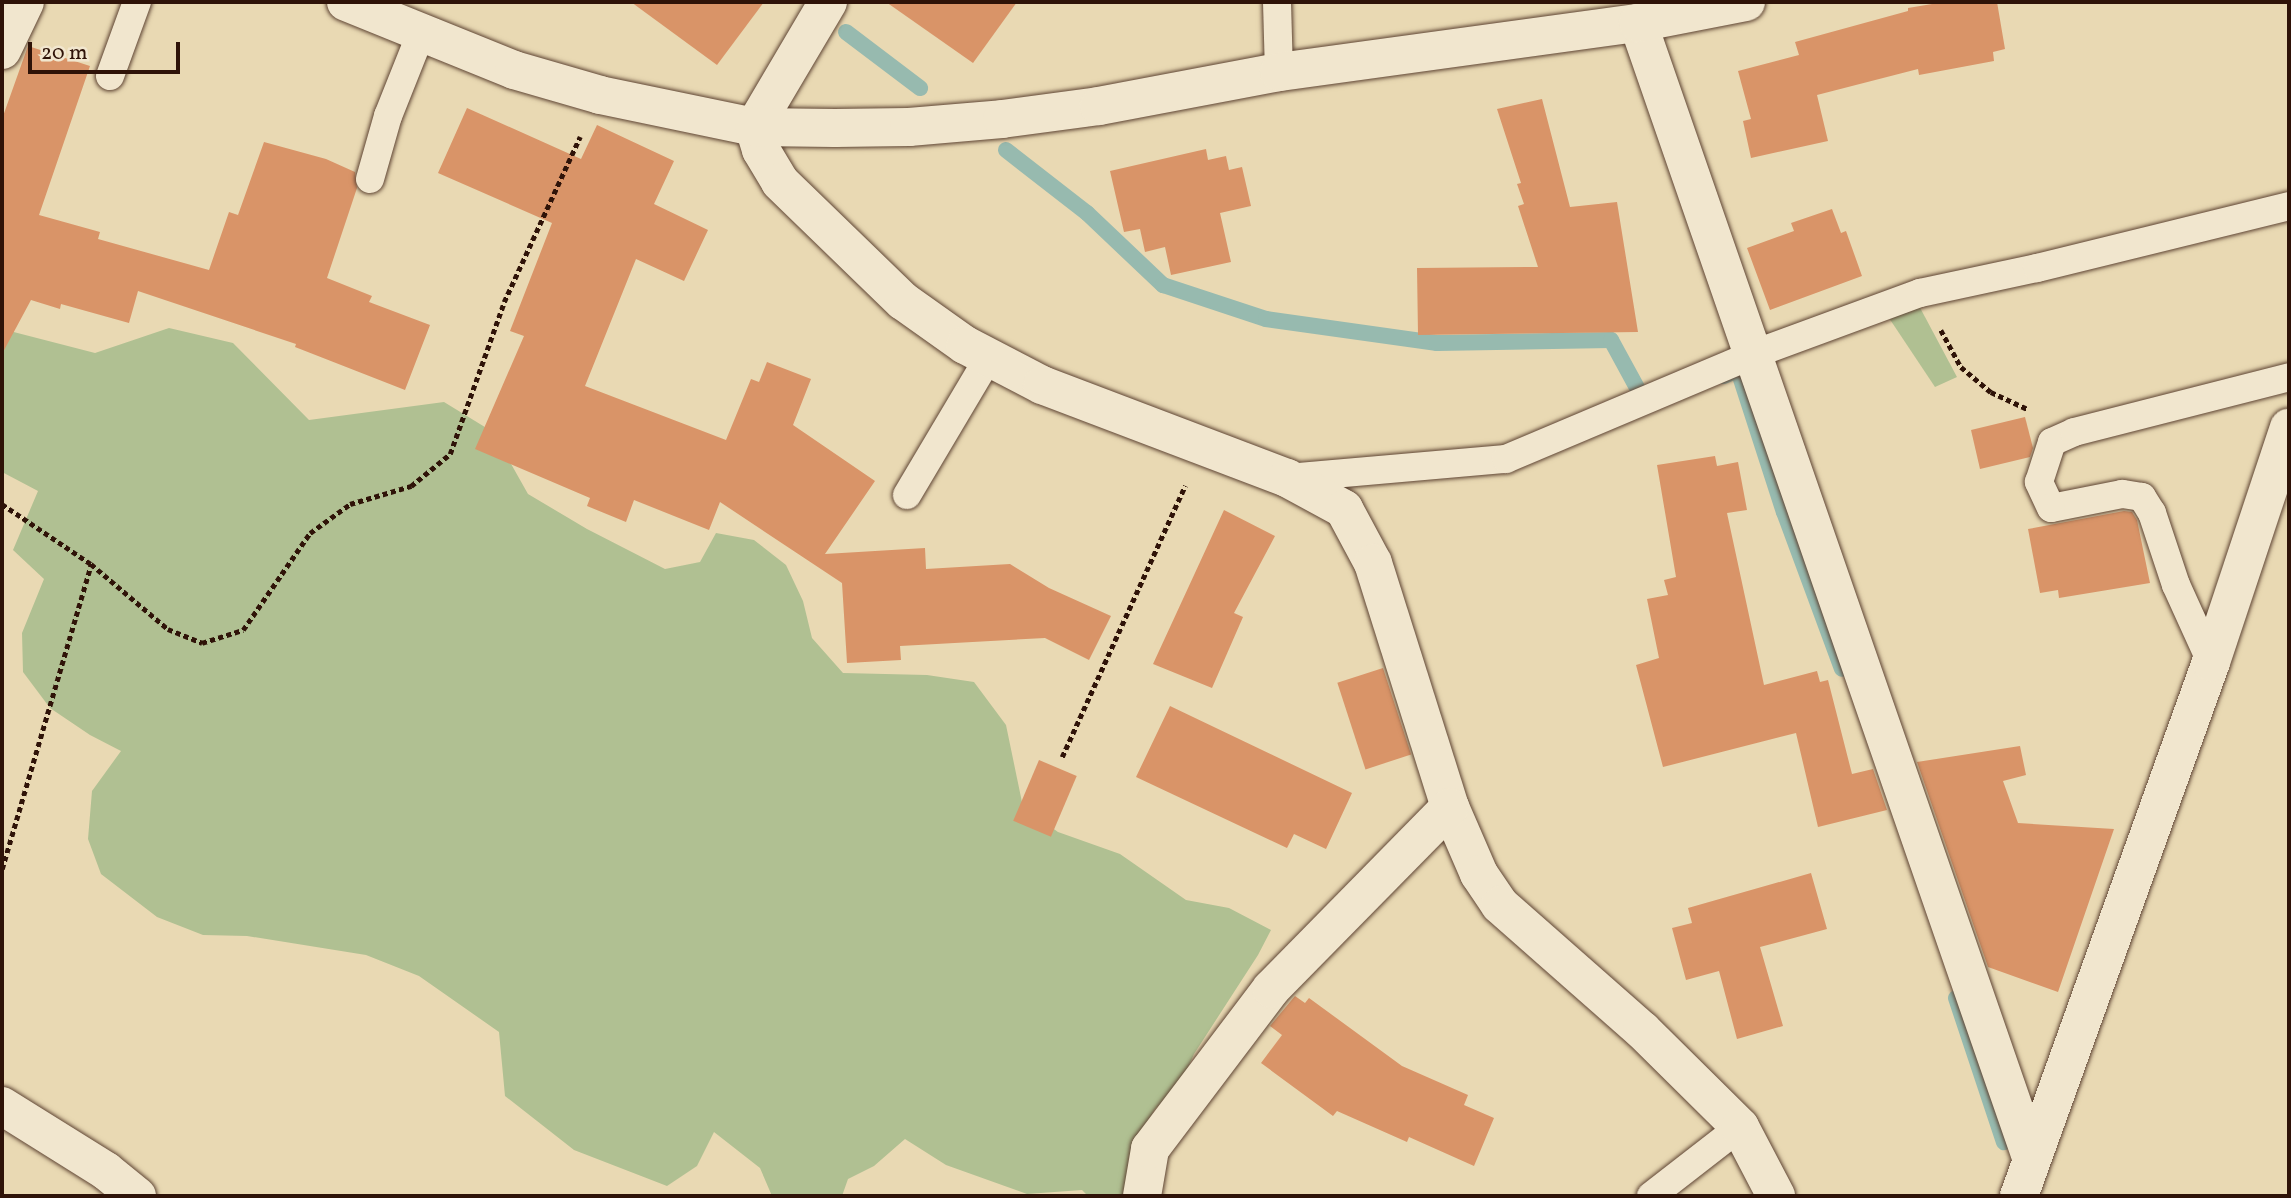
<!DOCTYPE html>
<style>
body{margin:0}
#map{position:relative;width:2291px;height:1198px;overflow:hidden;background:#e9d9b3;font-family:Vollkorn,serif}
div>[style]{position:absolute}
.green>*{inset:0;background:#b0c092}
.stream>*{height:16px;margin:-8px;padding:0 8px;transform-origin:8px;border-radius:8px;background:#97baaf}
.building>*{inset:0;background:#d99468;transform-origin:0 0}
.path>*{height:4.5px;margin-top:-2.25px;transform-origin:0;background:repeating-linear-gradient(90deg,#2f1308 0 5px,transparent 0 8.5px)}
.roads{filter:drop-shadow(0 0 2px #5e4433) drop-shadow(0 0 2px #5e4433)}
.service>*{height:28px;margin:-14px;padding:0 14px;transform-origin:14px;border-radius:14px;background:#f1e6ce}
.minor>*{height:38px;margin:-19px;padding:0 19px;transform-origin:19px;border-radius:19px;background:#f1e6ce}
.tertiary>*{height:38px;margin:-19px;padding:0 19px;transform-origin:19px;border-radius:19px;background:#f1e6ce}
span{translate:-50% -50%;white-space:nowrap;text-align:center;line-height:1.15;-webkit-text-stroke:7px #f1e6ce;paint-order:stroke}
.frame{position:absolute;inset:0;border:4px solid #2f1308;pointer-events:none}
.scale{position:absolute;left:28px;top:42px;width:152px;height:32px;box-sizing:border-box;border:4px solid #2f1308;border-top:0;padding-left:9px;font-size:21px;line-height:24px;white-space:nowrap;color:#2f1308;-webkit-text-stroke:5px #f1e6ce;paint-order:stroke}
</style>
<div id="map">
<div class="green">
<div style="clip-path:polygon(1917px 302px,1957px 377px,1935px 387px,1887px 315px)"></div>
<div style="clip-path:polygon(169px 328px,233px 343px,309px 420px,444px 402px,493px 432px,528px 494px,587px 529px,665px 569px,700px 562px,716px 533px,754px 540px,786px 565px,803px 601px,812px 638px,843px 673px,927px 675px,974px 682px,1006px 725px,1023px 807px,1058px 832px,1120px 854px,1186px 900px,1229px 908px,1271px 930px,1258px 955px,1194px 1054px,1180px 1085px,1155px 1109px,1140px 1136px,1127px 1196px,1088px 1196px,1082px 1190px,1027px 1194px,946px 1165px,905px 1139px,874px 1166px,848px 1179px,842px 1196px,772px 1196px,760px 1168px,714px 1132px,697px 1166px,667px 1186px,574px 1150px,505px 1096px,499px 1032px,419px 976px,366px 955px,247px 936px,203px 935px,157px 917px,101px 874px,88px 839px,92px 791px,121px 751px,90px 735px,50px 708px,23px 672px,22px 633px,44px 579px,13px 550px,38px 491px,2px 472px,2px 329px,95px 353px)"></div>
</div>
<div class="stream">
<div style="left:846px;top:32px;width:93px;rotate:37.1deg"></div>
<div style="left:1006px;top:150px;width:103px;rotate:37.9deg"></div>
<div style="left:1087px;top:213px;width:105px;rotate:43.5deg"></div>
<div style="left:1163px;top:285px;width:108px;rotate:18.3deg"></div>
<div style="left:1266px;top:319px;width:173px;rotate:8deg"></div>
<div style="left:1437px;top:343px;width:174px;rotate:-1deg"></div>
<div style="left:1611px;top:340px;width:75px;rotate:61.4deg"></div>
<div style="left:1724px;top:376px;width:15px;rotate:-23deg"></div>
<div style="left:1738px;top:370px;width:149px;rotate:72.1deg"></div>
<div style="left:1784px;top:512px;width:167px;rotate:69.7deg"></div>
<div style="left:1956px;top:998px;width:152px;rotate:71.6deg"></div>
</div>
<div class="building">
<div style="clip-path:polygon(631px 2px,764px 2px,717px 65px)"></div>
<div style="clip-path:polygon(886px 2px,1017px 2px,973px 63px)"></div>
<div style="clip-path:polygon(1944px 2px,1997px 2px,2005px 49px,1993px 52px,1994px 61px,1919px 75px,1918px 69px,1817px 95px,1828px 141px,1751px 158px,1743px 121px,1751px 119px,1738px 71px,1799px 55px,1795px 42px,1908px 11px,1908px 8px)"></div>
<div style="clip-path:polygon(28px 46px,90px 66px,39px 215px,100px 232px,98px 239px,209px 270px,229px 212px,238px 215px,264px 142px,326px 159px,355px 172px,357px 188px,327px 278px,372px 296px,369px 302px,430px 325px,405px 390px,295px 347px,296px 344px,138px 291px,129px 323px,61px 304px,60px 309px,31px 300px,2px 354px,2px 119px)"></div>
<div style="clip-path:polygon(1542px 99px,1570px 207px,1617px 202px,1638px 332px,1418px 335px,1417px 268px,1538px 267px,1518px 206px,1524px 204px,1517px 184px,1521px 183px,1497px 109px)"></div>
<div style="clip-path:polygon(467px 108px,581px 159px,597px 125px,674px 161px,654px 204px,708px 230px,684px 281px,636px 259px,585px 386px,726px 440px,751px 379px,759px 382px,767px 362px,811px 379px,793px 425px,875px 481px,825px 554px,925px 548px,926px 569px,1010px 564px,1049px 588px,1111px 616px,1089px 660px,1045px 638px,900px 646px,901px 660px,847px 663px,842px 583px,720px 502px,709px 530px,634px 500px,626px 522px,587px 506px,590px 498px,475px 449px,524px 336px,510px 331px,552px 223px,438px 173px)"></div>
<div style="clip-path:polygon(1206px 149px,1208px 160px,1226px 156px,1229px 170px,1242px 167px,1251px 206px,1220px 213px,1231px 262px,1171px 275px,1165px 247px,1145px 252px,1140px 229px,1124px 232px,1110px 171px)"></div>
<div style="clip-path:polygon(1832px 209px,1841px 233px,1846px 231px,1862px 276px,1770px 310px,1747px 248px,1794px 231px,1791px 223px)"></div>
<div style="clip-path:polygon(2025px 417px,2033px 448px,2030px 457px,1980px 469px,1971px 430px)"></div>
<div style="clip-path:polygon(1715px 456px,1717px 466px,1738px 462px,1747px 510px,1727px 513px,1764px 685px,1817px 671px,1820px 682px,1828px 680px,1852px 774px,1873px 769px,1887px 810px,1818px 827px,1796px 733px,1663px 767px,1636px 665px,1659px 658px,1647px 599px,1668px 595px,1664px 580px,1676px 577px,1657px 465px)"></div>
<div style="clip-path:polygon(1224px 510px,1275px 536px,1234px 613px,1243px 617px,1212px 688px,1153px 664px)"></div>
<div style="clip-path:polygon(2124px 511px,2132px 512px,2137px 520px,2150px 583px,2059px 598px,2058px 590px,2040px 593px,2028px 529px)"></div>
<div style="left:1383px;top:668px;width:91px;height:48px;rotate:72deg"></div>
<div style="clip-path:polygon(1170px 706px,1352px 793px,1326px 849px,1294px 834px,1287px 848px,1136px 777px)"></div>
<div style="clip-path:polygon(2020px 746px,2026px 775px,2003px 781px,2018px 823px,2114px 829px,2058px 992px,1988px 967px,1917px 762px)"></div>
<div style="left:1039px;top:760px;width:41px;height:66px;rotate:23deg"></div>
<div style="clip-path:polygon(1811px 873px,1827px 929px,1760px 947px,1783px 1026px,1737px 1039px,1719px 971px,1686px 980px,1672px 928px,1692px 923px,1688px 908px)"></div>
<div style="clip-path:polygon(1295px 996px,1305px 1003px,1309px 998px,1402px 1066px,1468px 1095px,1464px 1105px,1494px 1118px,1474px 1166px,1409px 1137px,1407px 1142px,1337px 1111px,1333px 1116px,1261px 1063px,1282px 1035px,1270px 1026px)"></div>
</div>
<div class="path">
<div style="left:1941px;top:330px;width:42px;rotate:61.6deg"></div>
<div style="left:1961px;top:367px;width:39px;rotate:40deg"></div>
<div style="left:1991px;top:392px;width:40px;rotate:25deg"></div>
<div style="left:2px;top:504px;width:107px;rotate:34deg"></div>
<div style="left:91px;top:564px;width:101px;rotate:40.2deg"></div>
<div style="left:168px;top:629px;width:37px;rotate:22deg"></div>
<div style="left:202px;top:643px;width:43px;rotate:-17.6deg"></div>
<div style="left:243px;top:630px;width:118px;rotate:-55.4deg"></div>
<div style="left:310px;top:533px;width:49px;rotate:-35.9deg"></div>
<div style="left:350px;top:504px;width:64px;rotate:-16.4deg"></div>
<div style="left:411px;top:486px;width:50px;rotate:-39.4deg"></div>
<div style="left:450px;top:454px;width:161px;rotate:-70.4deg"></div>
<div style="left:504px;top:302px;width:182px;rotate:-65.3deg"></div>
<div style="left:1062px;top:757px;width:298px;rotate:-65.6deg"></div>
<div style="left:2px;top:869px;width:318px;rotate:-73.7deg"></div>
</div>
<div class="roads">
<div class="service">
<div style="left:1277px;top:2px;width:70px;rotate:88.4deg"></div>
<div style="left:110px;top:76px;width:79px;rotate:-70deg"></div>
<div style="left:370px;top:179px;width:66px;rotate:-74.1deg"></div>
<div style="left:388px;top:116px;width:89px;rotate:-68.3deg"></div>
<div style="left:1287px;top:478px;width:220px;rotate:-5deg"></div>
<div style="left:1506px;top:459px;width:269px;rotate:-22.9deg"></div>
<div style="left:1754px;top:354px;width:177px;rotate:-20.2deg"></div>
<div style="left:1920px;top:293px;width:120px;rotate:-12.1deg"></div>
<div style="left:2037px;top:268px;width:260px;rotate:-13.8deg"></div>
<div style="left:907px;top:495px;width:161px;rotate:-59.3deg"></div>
<div style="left:2211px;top:662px;width:85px;rotate:-114.4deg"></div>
<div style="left:2176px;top:585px;width:76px;rotate:-108.4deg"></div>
<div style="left:2152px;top:513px;width:19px;rotate:-122deg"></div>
<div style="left:2142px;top:497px;width:20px;rotate:-171deg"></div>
<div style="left:2122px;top:494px;width:72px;rotate:168.8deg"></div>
<div style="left:2051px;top:508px;width:29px;rotate:-115deg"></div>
<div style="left:2039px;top:482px;width:42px;rotate:-72deg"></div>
<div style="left:2052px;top:442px;width:24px;rotate:-24deg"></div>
<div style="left:2074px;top:432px;width:222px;rotate:-14.3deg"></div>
<div style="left:1651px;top:1196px;width:113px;rotate:-37.8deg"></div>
</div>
<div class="minor">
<div style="left:828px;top:2px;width:145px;rotate:120.6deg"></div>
<div style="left:754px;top:127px;width:24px;rotate:73deg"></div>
<div style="left:761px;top:150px;width:37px;rotate:59deg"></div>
<div style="left:780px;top:182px;width:171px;rotate:44.1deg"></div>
<div style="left:903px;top:301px;width:76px;rotate:35.4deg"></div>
<div style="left:965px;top:345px;width:87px;rotate:27.5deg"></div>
<div style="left:1042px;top:385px;width:262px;rotate:20.8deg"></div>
<div style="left:1287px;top:478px;width:65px;rotate:28.5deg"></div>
<div style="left:1344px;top:509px;width:61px;rotate:61.8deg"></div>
<div style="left:1373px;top:563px;width:256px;rotate:72.5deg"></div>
<div style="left:1450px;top:807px;width:73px;rotate:66.6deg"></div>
<div style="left:1479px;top:874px;width:37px;rotate:56deg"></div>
<div style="left:1500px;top:905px;width:189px;rotate:41.4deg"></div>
<div style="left:1642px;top:1030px;width:138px;rotate:44.7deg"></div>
<div style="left:1740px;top:1127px;width:78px;rotate:62.4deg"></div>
<div style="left:1638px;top:23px;width:1200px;rotate:70.89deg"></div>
<div style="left:2px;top:50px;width:53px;rotate:-64.4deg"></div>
<div style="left:2px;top:1106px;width:123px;rotate:32deg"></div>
<div style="left:106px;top:1171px;width:40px;rotate:39deg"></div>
<div style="left:1142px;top:1196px;width:48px;rotate:-80.3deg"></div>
<div style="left:1150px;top:1149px;width:201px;rotate:-52.9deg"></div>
<div style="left:1271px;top:989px;width:255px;rotate:-45.5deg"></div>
</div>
<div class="tertiary">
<div style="left:346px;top:2px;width:181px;rotate:22deg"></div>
<div style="left:514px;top:70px;width:90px;rotate:16.2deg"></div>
<div style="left:600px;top:95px;width:157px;rotate:11.7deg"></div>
<div style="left:754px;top:127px;width:81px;rotate:0.7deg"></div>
<div style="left:835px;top:128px;width:74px;rotate:-0.8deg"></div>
<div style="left:909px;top:127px;width:93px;rotate:-4.9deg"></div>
<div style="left:1002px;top:119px;width:98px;rotate:-7.6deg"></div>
<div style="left:1099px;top:106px;width:183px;rotate:-10.7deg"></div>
<div style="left:1279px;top:72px;width:362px;rotate:-7.8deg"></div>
<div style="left:1638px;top:23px;width:110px;rotate:-11deg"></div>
<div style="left:2019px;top:1196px;width:567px;rotate:-70.22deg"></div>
<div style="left:2211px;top:662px;width:247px;rotate:-71.6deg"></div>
</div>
</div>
<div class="frame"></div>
<div class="scale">20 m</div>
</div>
